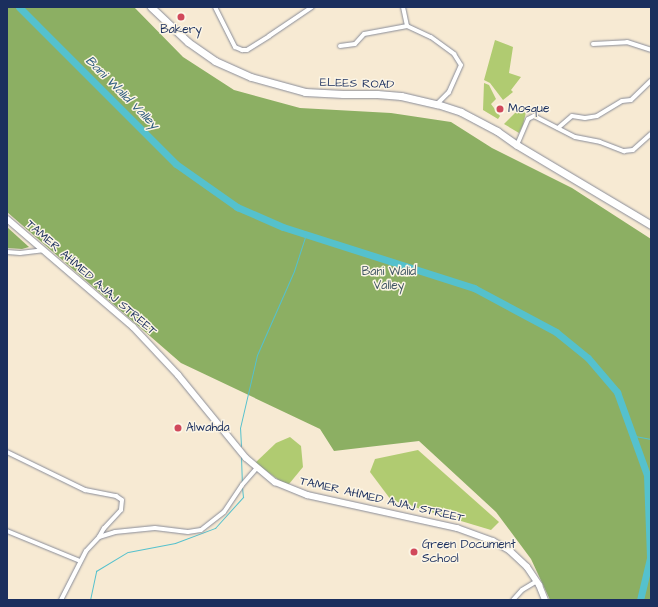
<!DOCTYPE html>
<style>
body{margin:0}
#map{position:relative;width:658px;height:607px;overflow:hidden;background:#f7ead3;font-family:"Architects Daughter",sans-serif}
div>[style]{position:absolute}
.green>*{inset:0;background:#b0cb71}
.forest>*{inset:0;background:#8caf63}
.stream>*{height:1px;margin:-0.5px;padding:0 0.5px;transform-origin:0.5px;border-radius:0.5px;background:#55c1cd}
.river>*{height:7px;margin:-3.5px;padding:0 3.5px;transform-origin:3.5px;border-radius:3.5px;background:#55c1cd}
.roads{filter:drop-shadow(0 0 1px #898c98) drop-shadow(0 0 1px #898c98)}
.minor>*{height:4px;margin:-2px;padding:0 2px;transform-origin:2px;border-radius:2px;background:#fff}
.primary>*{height:6px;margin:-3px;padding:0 3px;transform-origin:3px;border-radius:3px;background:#fff}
.trunk>*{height:7px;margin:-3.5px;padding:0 3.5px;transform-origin:3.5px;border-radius:3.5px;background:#fff}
.dots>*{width:11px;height:11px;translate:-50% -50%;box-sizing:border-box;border:2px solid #fcf5e5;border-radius:50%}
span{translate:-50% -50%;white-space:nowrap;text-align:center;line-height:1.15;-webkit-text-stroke:3px #fcf5e5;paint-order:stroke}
.poi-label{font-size:12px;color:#1b2f5e}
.left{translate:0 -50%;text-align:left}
.street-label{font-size:12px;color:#1b2f5e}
.park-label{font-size:12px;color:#405663}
.water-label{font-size:13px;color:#2c5b7f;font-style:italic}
.frame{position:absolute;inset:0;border:8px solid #1b2f5e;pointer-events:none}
</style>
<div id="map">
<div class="green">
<div style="clip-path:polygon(495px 40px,513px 47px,509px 73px,521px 77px,511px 90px,513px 92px,503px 100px,490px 83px,484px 80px)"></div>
<div style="clip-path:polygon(484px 83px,489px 85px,496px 99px,491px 104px,500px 116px,498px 119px,483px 110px)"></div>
<div style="clip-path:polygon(520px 108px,526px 112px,523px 125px,519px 133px,504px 124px)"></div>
<div style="clip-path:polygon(290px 437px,301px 446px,303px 467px,289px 484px,283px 483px,255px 463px,276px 443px)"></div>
<div style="clip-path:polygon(418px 450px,499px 522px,491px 530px,391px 500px,370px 472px,375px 459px)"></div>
</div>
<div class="forest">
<div style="clip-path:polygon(7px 7px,134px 7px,183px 57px,234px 90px,300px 108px,391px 113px,451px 122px,492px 148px,572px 188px,651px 239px,651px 600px,550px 600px,531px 559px,496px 512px,419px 441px,334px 451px,320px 429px,181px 363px,7px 212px)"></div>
<div style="clip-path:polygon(7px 227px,29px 247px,22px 249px,7px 248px)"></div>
</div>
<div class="stream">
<div style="left:635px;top:436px;width:16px;rotate:11deg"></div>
<div style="left:241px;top:446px;width:18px;rotate:-93deg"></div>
<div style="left:240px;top:428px;width:75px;rotate:-76.9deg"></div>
<div style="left:257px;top:355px;width:92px;rotate:-66.2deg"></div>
<div style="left:294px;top:271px;width:39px;rotate:-72deg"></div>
<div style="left:241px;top:457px;width:25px;rotate:88deg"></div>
<div style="left:90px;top:600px;width:30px;rotate:-78deg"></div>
<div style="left:96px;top:571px;width:37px;rotate:-31deg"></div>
<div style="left:128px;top:552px;width:48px;rotate:-10.8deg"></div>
<div style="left:175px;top:543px;width:43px;rotate:-20.6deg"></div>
<div style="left:215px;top:528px;width:42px;rotate:-47.9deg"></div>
<div style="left:243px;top:497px;width:10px;rotate:-96deg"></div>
</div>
<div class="river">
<div style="left:19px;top:7px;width:222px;rotate:45deg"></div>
<div style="left:176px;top:164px;width:75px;rotate:35.2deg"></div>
<div style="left:237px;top:207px;width:50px;rotate:23.5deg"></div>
<div style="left:283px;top:227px;width:201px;rotate:17.7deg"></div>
<div style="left:474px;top:288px;width:93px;rotate:28.2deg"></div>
<div style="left:556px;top:332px;width:41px;rotate:39.1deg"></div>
<div style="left:588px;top:358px;width:45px;rotate:49.5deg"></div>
<div style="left:617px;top:392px;width:88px;rotate:70.1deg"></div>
<div style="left:647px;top:475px;width:83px;rotate:87.9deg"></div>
<div style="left:650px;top:558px;width:43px;rotate:103.4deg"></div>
</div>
<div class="roads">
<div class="minor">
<div style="left:215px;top:7px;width:45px;rotate:63.4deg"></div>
<div style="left:235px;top:47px;width:8px;rotate:23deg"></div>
<div style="left:242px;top:50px;width:5px"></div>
<div style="left:247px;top:50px;width:26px;rotate:-32deg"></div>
<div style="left:269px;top:36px;width:52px;rotate:-34deg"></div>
<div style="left:403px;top:7px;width:19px;rotate:78deg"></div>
<div style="left:407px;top:26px;width:26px;rotate:25deg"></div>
<div style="left:431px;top:37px;width:29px;rotate:36deg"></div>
<div style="left:454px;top:54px;width:13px;rotate:58deg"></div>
<div style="left:461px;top:65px;width:30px;rotate:114deg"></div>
<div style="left:449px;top:92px;width:17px;rotate:135deg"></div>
<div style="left:593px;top:44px;width:34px;rotate:-3deg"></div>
<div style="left:627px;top:42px;width:25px;rotate:18deg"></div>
<div style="left:340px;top:46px;width:15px;rotate:-8deg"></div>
<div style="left:355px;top:44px;width:13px;rotate:-48deg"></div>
<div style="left:364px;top:34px;width:44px;rotate:-10.5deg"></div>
<div style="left:558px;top:128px;width:18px;rotate:-41deg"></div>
<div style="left:572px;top:116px;width:13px;rotate:9deg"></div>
<div style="left:585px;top:118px;width:12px;rotate:-9deg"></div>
<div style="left:597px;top:116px;width:29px;rotate:-31deg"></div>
<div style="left:622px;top:101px;width:9px;rotate:-6deg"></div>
<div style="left:631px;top:100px;width:28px;rotate:-44deg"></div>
<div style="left:517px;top:145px;width:28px;rotate:-67deg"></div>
<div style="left:528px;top:119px;width:7px;rotate:-27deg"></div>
<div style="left:534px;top:116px;width:46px;rotate:27.1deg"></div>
<div style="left:575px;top:137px;width:25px;rotate:11deg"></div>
<div style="left:600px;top:142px;width:26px;rotate:21deg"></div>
<div style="left:624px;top:151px;width:9px;rotate:-6deg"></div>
<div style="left:633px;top:150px;width:24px;rotate:-42deg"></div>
<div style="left:7px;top:252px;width:13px;rotate:4deg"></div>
<div style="left:20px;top:253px;width:23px;rotate:-7deg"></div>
<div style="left:7px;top:452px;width:87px;rotate:26deg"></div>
<div style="left:85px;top:490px;width:32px;rotate:11deg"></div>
<div style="left:116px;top:496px;width:7px;rotate:34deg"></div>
<div style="left:122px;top:500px;width:10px;rotate:96deg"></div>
<div style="left:121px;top:510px;width:25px;rotate:133deg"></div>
<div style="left:104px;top:528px;width:10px;rotate:119deg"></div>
<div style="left:7px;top:531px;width:79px;rotate:22.3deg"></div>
<div style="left:61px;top:600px;width:55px;rotate:-63deg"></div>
<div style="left:86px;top:551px;width:19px;rotate:-47deg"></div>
<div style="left:99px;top:537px;width:17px;rotate:-17deg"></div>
<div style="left:115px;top:532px;width:40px;rotate:-5.7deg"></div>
<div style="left:155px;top:528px;width:33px;rotate:7deg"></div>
<div style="left:188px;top:532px;width:13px;rotate:-9deg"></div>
<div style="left:201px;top:530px;width:29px;rotate:-38deg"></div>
<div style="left:224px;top:512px;width:32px;rotate:-56deg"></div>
<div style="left:242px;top:485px;width:23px;rotate:-49deg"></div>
<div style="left:513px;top:600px;width:13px;rotate:-48deg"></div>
<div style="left:522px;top:590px;width:17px;rotate:-31deg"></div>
</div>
<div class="primary">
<div style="left:7px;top:219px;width:166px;rotate:40.6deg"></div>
<div style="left:133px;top:327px;width:66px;rotate:46.8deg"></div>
<div style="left:178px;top:375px;width:107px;rotate:50.7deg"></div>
<div style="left:246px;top:458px;width:38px;rotate:40deg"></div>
<div style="left:275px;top:482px;width:35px;rotate:22deg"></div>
<div style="left:307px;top:495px;width:154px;rotate:12.4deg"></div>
<div style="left:457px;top:528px;width:38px;rotate:20deg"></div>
<div style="left:493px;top:541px;width:20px;rotate:30deg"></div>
<div style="left:510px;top:551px;width:23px;rotate:43deg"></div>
<div style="left:527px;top:567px;width:22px;rotate:56deg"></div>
<div style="left:539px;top:585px;width:16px;rotate:68deg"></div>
</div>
<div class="trunk">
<div style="left:151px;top:7px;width:51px;rotate:43.4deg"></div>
<div style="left:188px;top:42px;width:33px;rotate:35deg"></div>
<div style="left:215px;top:61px;width:39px;rotate:24deg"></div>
<div style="left:251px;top:77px;width:56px;rotate:15.5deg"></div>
<div style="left:305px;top:92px;width:38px;rotate:3deg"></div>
<div style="left:343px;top:94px;width:34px"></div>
<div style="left:377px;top:94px;width:24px;rotate:5deg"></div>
<div style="left:401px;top:96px;width:37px;rotate:13deg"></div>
<div style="left:437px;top:104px;width:25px;rotate:18deg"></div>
<div style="left:461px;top:112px;width:41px;rotate:27.8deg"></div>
<div style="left:497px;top:131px;width:24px;rotate:35deg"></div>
<div style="left:517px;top:145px;width:156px;rotate:30.8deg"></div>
</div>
</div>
<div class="dots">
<div style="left:181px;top:17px;background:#d1495b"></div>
<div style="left:500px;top:109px;background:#d1495b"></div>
<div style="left:178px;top:428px;background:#d1495b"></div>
<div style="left:414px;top:552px;background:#d1495b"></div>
</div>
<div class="poi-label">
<span style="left:181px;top:30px">Bakery</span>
<span class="left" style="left:508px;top:109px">Mosque</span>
<span class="left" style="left:186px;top:428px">Alwahda</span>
<span class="left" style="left:422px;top:552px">Green Document<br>School</span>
</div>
<div class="street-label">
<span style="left:357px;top:84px;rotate:2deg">ELEES ROAD</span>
<span style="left:91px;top:278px;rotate:41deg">TAMER AHMED AJAJ STREET</span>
<span style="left:382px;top:500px;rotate:13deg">TAMER AHMED AJAJ STREET</span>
</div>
<div class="park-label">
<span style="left:389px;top:279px">Bani Walid<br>Valley</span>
</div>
<div class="water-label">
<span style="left:122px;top:93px;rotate:45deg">Bani Walid Valley</span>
</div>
<div class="frame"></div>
</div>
